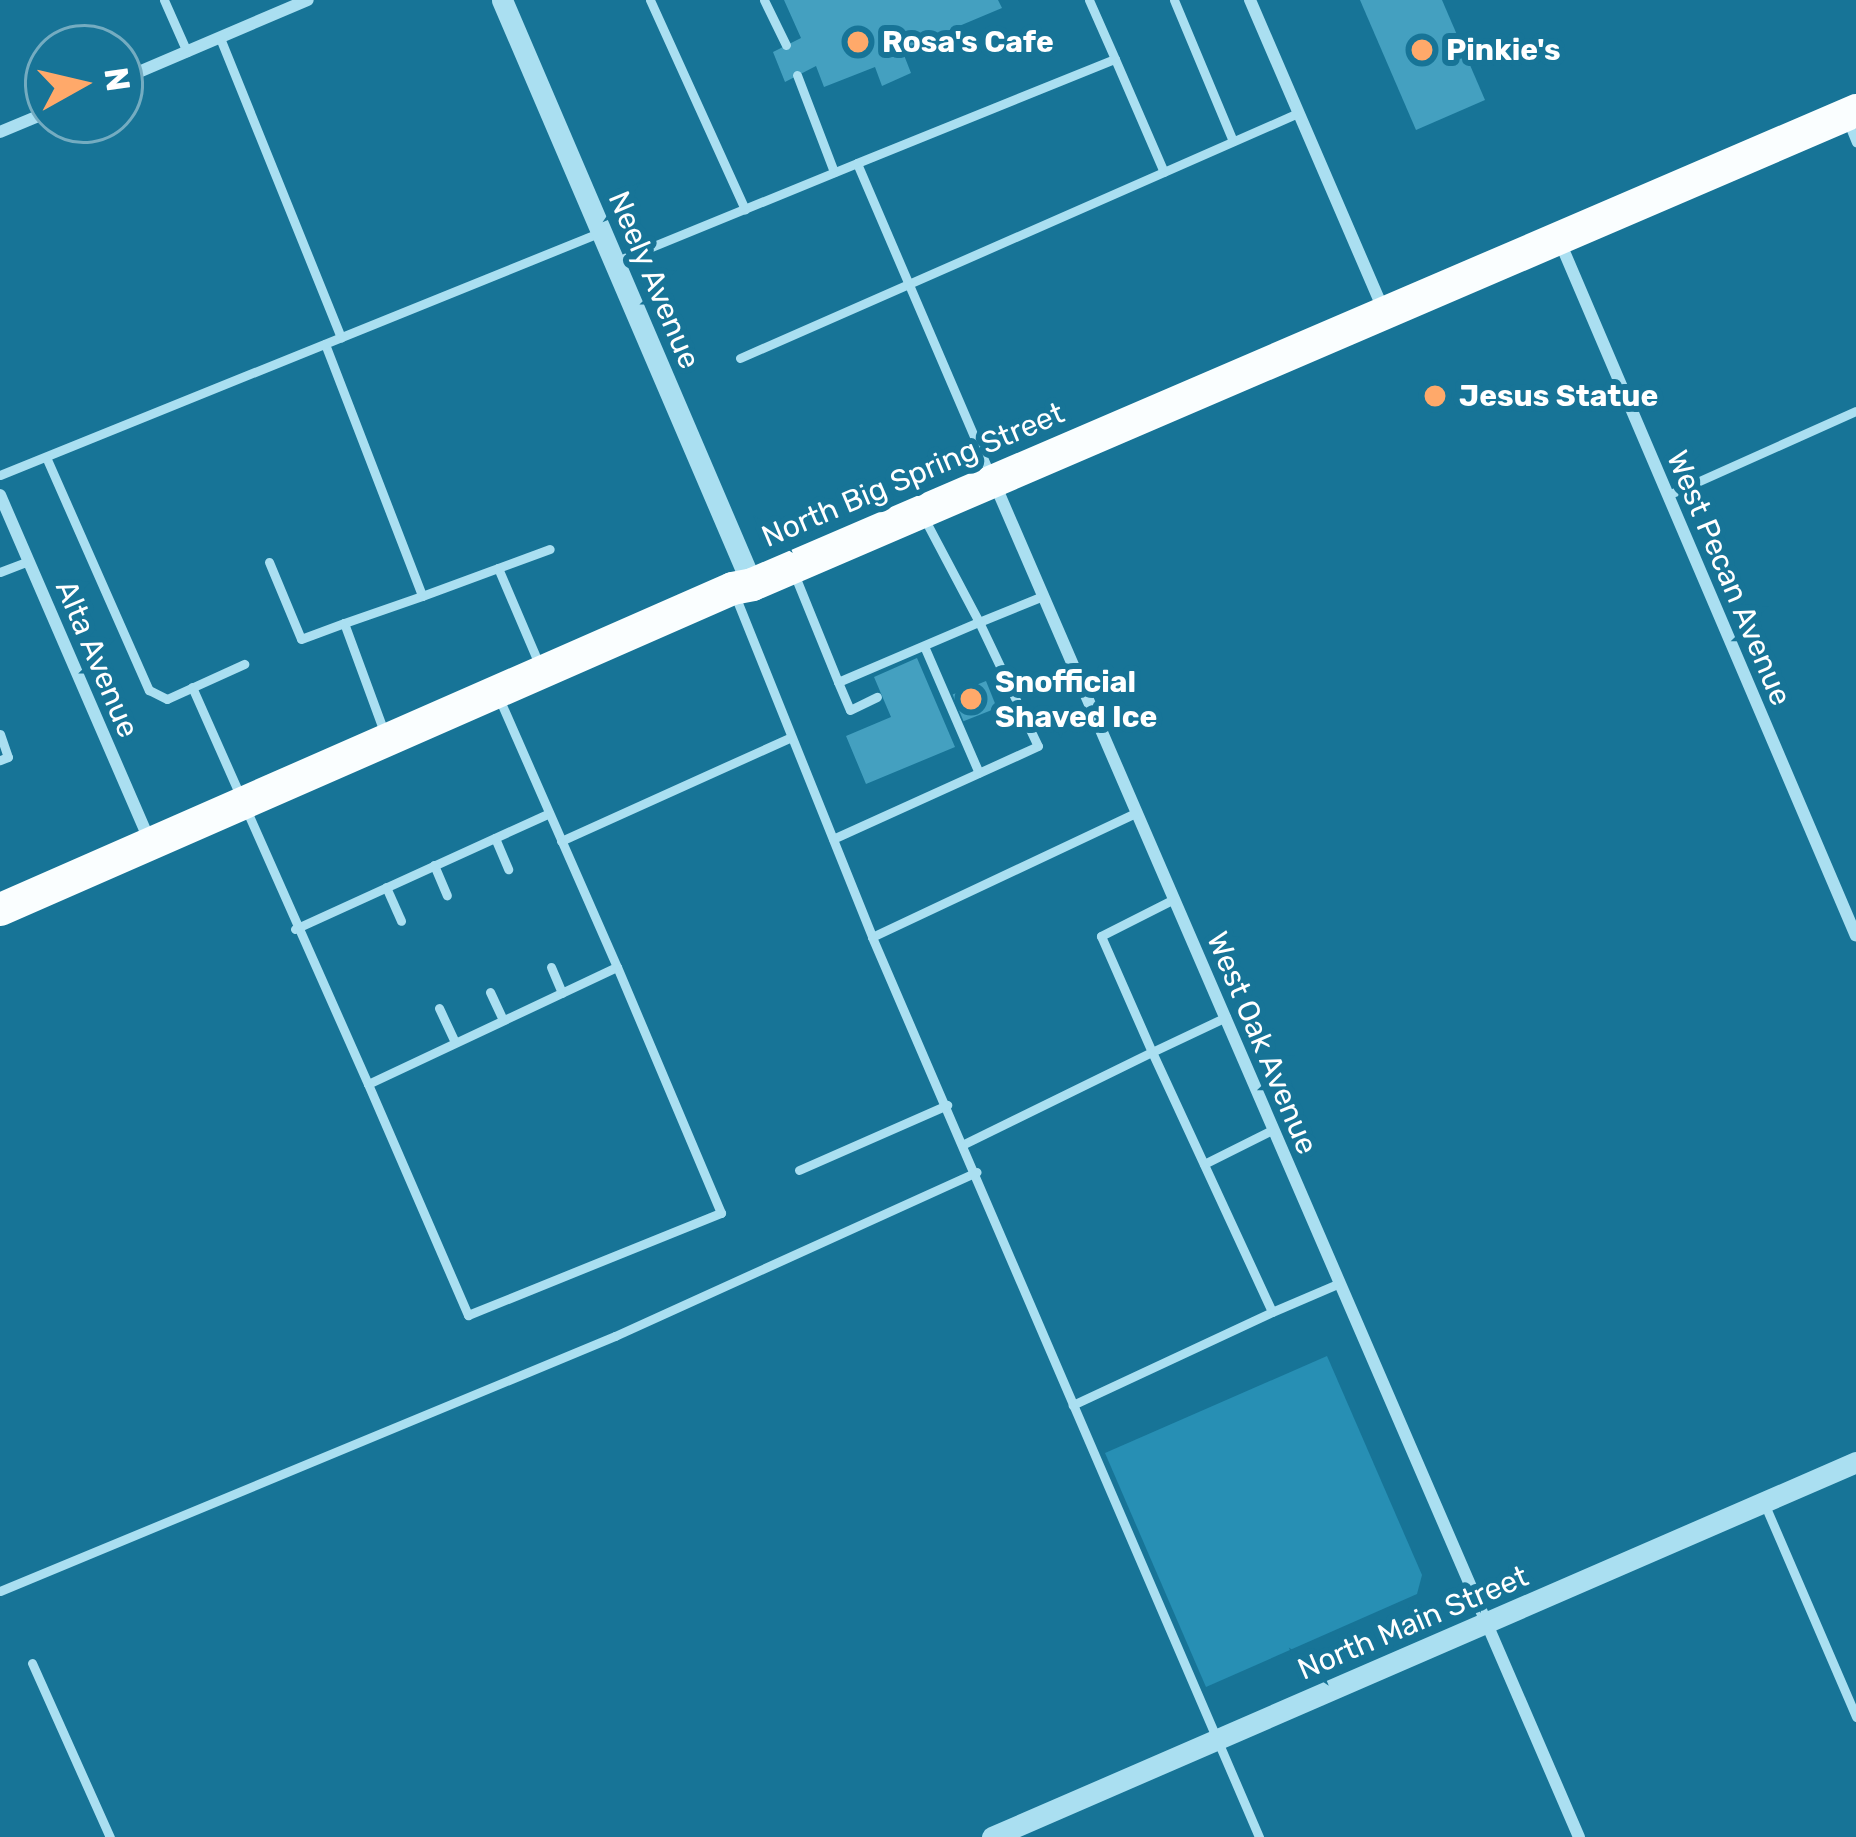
<!DOCTYPE html>
<style>
body{margin:0}
#map{position:relative;width:1856px;height:1837px;overflow:hidden;background:#177497;font-family:Rubik,sans-serif}
div>[style]{position:absolute}
.green>*{inset:0;background:#278fb4}
.building>*{inset:0;background:#44a0c0;transform-origin:0 0}
.service>*{height:9px;margin:-4.5px;padding:0 4.5px;transform-origin:4.5px;border-radius:4.5px;background:#aadff1}
.minor>*{height:12px;margin:-6px;padding:0 6px;transform-origin:6px;border-radius:6px;background:#aadff1}
.tertiary>*{height:21px;margin:-10.5px;padding:0 10.5px;transform-origin:10.5px;border-radius:10.5px;background:#aadff1}
.trunk>*{height:33px;margin:-16.5px;padding:0 16.5px;transform-origin:16.5px;border-radius:16.5px;background:#fafeff}
.dots>*{width:33px;height:33px;translate:-50% -50%;box-sizing:border-box;border:6px solid #177497;border-radius:50%}
span{translate:-50% -50%;white-space:nowrap;text-align:center;line-height:1.15;-webkit-text-stroke:12px #177497;paint-order:stroke}
.poi-label{font-size:30px;color:#fff;font-weight:700}
.left{translate:0 -50%;text-align:left}
.street-label{font-size:30px;color:#fff}
.north{position:absolute;left:24px;top:24px;width:120px;height:120px;box-sizing:border-box;background:#177497;border:3px solid #74acc1;border-radius:50%;rotate:82deg;font-size:33px;font-weight:700;line-height:48px;text-align:center;color:#fff}
.north::after{content:'';display:block;margin:auto;width:42px;height:54px;background:#ffa96a;clip-path:polygon(50% 0,100% 100%,50% 72%,0 100%)}
</style>
<div id="map">
<div class="green">
<div style="clip-path:polygon(1327px 1356px,1422px 1575px,1417px 1594px,1206px 1687px,1105px 1453px)"></div>
</div>
<div class="building">
<div style="clip-path:polygon(784px 0,998px 0,1002px 8px,902px 50px,911px 73px,882px 86px,875px 67px,824px 87px,816px 66px,785px 82px,773px 52px,801px 38px)"></div>
<div style="clip-path:polygon(1360px 0,1442px 0,1485px 100px,1416px 130px)"></div>
<div style="clip-path:polygon(917px 658px,955px 747px,866px 784px,846px 736px,891px 717px,874px 677px)"></div>
<div style="left:986px;top:681px;width:29px;height:36px;rotate:68deg"></div>
</div>
<div class="service">
<div style="left:164px;top:0;width:57px;rotate:66.1deg"></div>
<div style="left:650px;top:0;width:230px;rotate:65.6deg"></div>
<div style="left:764px;top:0;width:50px;rotate:63.9deg"></div>
<div style="left:1089px;top:0;width:64px;rotate:66.2deg"></div>
<div style="left:1174px;top:0;width:153px;rotate:67.3deg"></div>
<div style="left:220px;top:38px;width:323px;rotate:68deg"></div>
<div style="left:797px;top:75px;width:104px;rotate:69.1deg"></div>
<div style="left:1847px;top:120px;width:24px;rotate:68deg"></div>
<div style="left:617px;top:261px;width:259px;rotate:-22.2deg"></div>
<div style="left:325px;top:344px;width:270px;rotate:68.9deg"></div>
<div style="left:422px;top:596px;width:83px;rotate:160.9deg"></div>
<div style="left:344px;top:623px;width:116px;rotate:69.8deg"></div>
<div style="left:740px;top:358px;width:609px;rotate:-23.7deg"></div>
<div style="left:46px;top:457px;width:255px;rotate:66.2deg"></div>
<div style="left:149px;top:690px;width:20px;rotate:27deg"></div>
<div style="left:167px;top:699px;width:85px;rotate:-24.4deg"></div>
<div style="left:0;top:475px;width:648px;rotate:-22.01deg"></div>
<div style="left:991px;top:476px;width:340px;rotate:-113.2deg"></div>
<div style="left:857px;top:163px;width:278px;rotate:-22deg"></div>
<div style="left:1115px;top:59px;width:123px;rotate:66.6deg"></div>
<div style="left:1668px;top:495px;width:206px;rotate:-24.1deg"></div>
<div style="left:924px;top:518px;width:118px;rotate:62.1deg"></div>
<div style="left:979px;top:622px;width:69px;rotate:-22.1deg"></div>
<div style="left:269px;top:562px;width:83px;rotate:67.4deg"></div>
<div style="left:301px;top:639px;width:46px;rotate:-20.4deg"></div>
<div style="left:498px;top:568px;width:102px;rotate:66.9deg"></div>
<div style="left:0;top:572px;width:31px;rotate:-21deg"></div>
<div style="left:795px;top:576px;width:114px;rotate:67.9deg"></div>
<div style="left:838px;top:682px;width:153px;rotate:-23.1deg"></div>
<div style="left:979px;top:622px;width:137px;rotate:64.6deg"></div>
<div style="left:1038px;top:746px;width:225px;rotate:155.6deg"></div>
<div style="left:734px;top:593px;width:371px;rotate:68.1deg"></div>
<div style="left:872px;top:937px;width:980px;rotate:66.73deg"></div>
<div style="left:422px;top:596px;width:136px;rotate:-20.2deg"></div>
<div style="left:924px;top:646px;width:138px;rotate:66.6deg"></div>
<div style="left:838px;top:682px;width:30px;rotate:67deg"></div>
<div style="left:850px;top:710px;width:30px;rotate:-26deg"></div>
<div style="left:192px;top:687px;width:434px;rotate:66.1deg"></div>
<div style="left:368px;top:1084px;width:275px;rotate:-25.2deg"></div>
<div style="left:617px;top:967px;width:294px;rotate:-113.7deg"></div>
<div style="left:0;top:734px;width:24px;rotate:71deg"></div>
<div style="left:8px;top:757px;width:9px;rotate:159deg"></div>
<div style="left:495px;top:838px;width:34px;rotate:67deg"></div>
<div style="left:561px;top:841px;width:252px;rotate:-24.3deg"></div>
<div style="left:434px;top:865px;width:33px;rotate:67deg"></div>
<div style="left:386px;top:887px;width:37px;rotate:66deg"></div>
<div style="left:1174px;top:899px;width:82px;rotate:153.1deg"></div>
<div style="left:1101px;top:936px;width:127px;rotate:66.3deg"></div>
<div style="left:1152px;top:1052px;width:82px;rotate:-25.3deg"></div>
<div style="left:295px;top:929px;width:279px;rotate:-24.5deg"></div>
<div style="left:872px;top:937px;width:292px;rotate:-25.2deg"></div>
<div style="left:551px;top:967px;width:28px;rotate:67deg"></div>
<div style="left:490px;top:992px;width:31px;rotate:65deg"></div>
<div style="left:439px;top:1008px;width:38px;rotate:65deg"></div>
<div style="left:368px;top:1084px;width:252px;rotate:66.6deg"></div>
<div style="left:468px;top:1315px;width:273px;rotate:-22deg"></div>
<div style="left:721px;top:1213px;width:267px;rotate:-112.9deg"></div>
<div style="left:964px;top:1144px;width:209px;rotate:-26.1deg"></div>
<div style="left:1152px;top:1052px;width:286px;rotate:65.2deg"></div>
<div style="left:1272px;top:1312px;width:220px;rotate:155deg"></div>
<div style="left:1204px;top:1164px;width:78px;rotate:-26.6deg"></div>
<div style="left:799px;top:1170px;width:162px;rotate:-23.7deg"></div>
<div style="left:1272px;top:1312px;width:74px;rotate:-23.1deg"></div>
<div style="left:1764px;top:1503px;width:233px;rotate:66.7deg"></div>
<div style="left:0;top:1591px;width:666px;rotate:-22.52deg"></div>
<div style="left:615px;top:1336px;width:397px;rotate:-24.4deg"></div>
<div style="left:32px;top:1663px;width:191px;rotate:65.9deg"></div>
</div>
<div class="minor">
<div style="left:1250px;top:0;width:339px;rotate:66.7deg"></div>
<div style="left:120px;top:80px;width:204px;rotate:-23.1deg"></div>
<div style="left:0;top:132px;width:52px;rotate:-22.6deg"></div>
<div style="left:1560px;top:242px;width:754px;rotate:66.9deg"></div>
<div style="left:994px;top:482px;width:1476px;rotate:66.65deg"></div>
<div style="left:0;top:495px;width:378px;rotate:66.6deg"></div>
</div>
<div class="tertiary">
<div style="left:502px;top:0;width:635px;rotate:66.83deg"></div>
<div style="left:992px;top:1837px;width:942px;rotate:-23.46deg"></div>
</div>
<div class="trunk">
<div style="left:0;top:909px;width:799px;rotate:-23.68deg"></div>
<div style="left:732px;top:588px;width:20px;rotate:-11deg"></div>
<div style="left:752px;top:584px;width:1201px;rotate:-23.24deg"></div>
</div>
<div class="dots">
<div style="left:858px;top:42px;background:#ffa96a"></div>
<div style="left:1422px;top:50px;background:#ffa96a"></div>
<div style="left:1435px;top:396px;background:#ffa96a"></div>
<div style="left:971px;top:699px;background:#ffa96a"></div>
</div>
<div class="poi-label">
<span class="left" style="left:882px;top:42px">Rosa's Cafe</span>
<span class="left" style="left:1446px;top:50px">Pinkie's</span>
<span class="left" style="left:1459px;top:396px">Jesus Statue</span>
<span class="left" style="left:995px;top:699px">Snofficial<br>Shaved Ice</span>
</div>
<div class="street-label">
<span style="left:654px;top:280px;rotate:67deg">Neely Avenue</span>
<span style="left:913px;top:475px;rotate:-23deg">North Big Spring Street</span>
<span style="left:1729px;top:578px;rotate:67deg">West Pecan Avenue</span>
<span style="left:97px;top:659px;rotate:67deg">Alta Avenue</span>
<span style="left:1262px;top:1043px;rotate:67deg">West Oak Avenue</span>
<span style="left:1413px;top:1623px;rotate:-23deg">North Main Street</span>
</div>
<div class="north">N</div>
</div>
